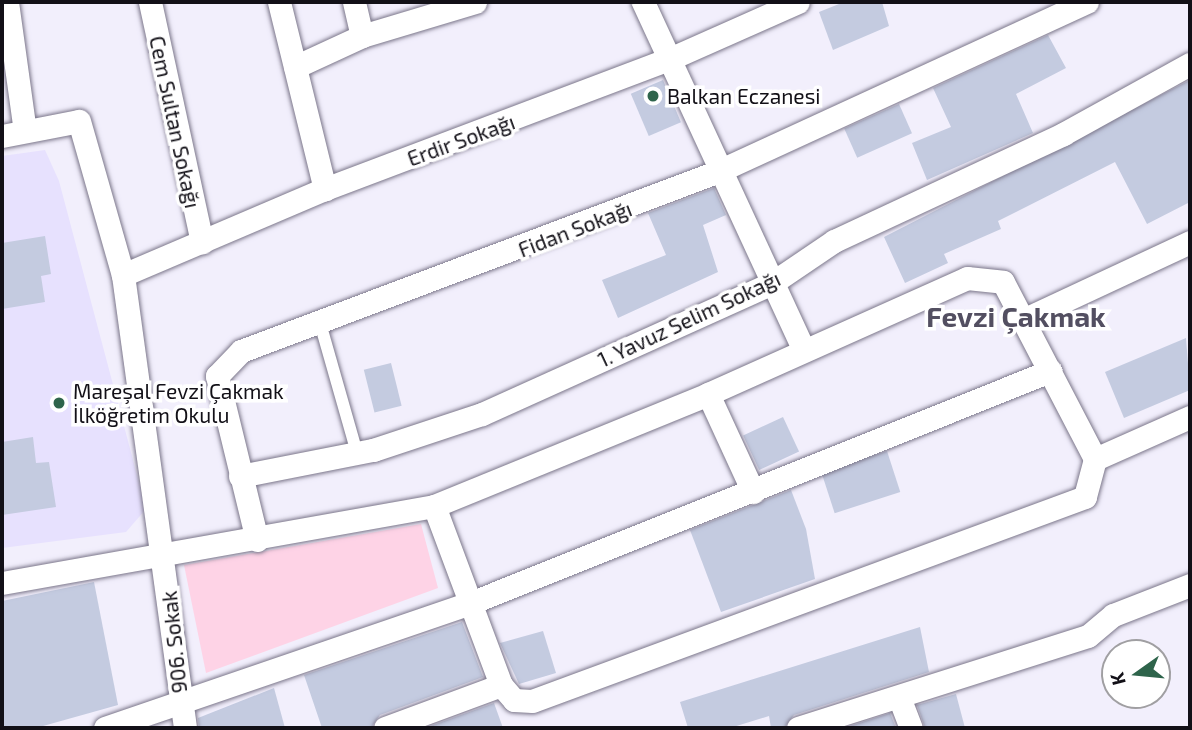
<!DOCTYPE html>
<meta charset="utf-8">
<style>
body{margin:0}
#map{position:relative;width:1192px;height:730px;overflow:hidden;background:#f2effc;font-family:"Exo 2",sans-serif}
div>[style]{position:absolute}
.built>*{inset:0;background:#e7e1fe}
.green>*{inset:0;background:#fed3e6}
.building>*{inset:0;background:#c4cbe0;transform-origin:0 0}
.roads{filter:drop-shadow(0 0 2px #7b768a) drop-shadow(0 0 2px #7b768a)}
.lane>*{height:12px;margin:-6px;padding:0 6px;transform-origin:6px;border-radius:6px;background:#fff}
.street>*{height:23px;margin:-11.5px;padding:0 11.5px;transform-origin:11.5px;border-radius:11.5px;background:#fff}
.dots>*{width:19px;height:19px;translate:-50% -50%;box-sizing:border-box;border:4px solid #fff;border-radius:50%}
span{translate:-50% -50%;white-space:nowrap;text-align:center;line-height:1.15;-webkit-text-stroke:7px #fff;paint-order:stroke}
.poi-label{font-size:21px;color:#121017}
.left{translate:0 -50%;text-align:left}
.street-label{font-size:21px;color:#121017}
.district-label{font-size:28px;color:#534f61;font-weight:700}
.frame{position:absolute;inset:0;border:4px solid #121017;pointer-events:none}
.north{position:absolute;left:1101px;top:639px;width:70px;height:70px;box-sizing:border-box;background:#fff;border:2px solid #a09fa2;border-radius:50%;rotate:255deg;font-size:19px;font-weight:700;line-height:28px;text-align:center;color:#121017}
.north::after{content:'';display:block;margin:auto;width:24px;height:32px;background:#2e644b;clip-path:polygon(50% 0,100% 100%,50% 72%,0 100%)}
</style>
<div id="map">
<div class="built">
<div style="clip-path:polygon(45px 150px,59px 181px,146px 509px,126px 532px,2px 548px,2px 156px)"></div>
</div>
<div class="green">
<div style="clip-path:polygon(421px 524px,438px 588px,206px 673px,184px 565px)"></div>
</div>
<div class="building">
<div style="clip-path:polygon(844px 2px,882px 2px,889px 26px,833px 50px,819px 12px)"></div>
<div style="clip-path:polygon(1048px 35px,1066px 68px,1016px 94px,1033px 133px,927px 180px,912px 143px,951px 127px,933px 88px)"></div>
<div style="left:663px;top:80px;width:46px;height:35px;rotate:67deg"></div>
<div style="clip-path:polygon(1190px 80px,1190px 202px,1147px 224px,1115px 162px,998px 221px,1001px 229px,944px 254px,948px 263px,905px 283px,884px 237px)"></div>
<div style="left:899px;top:104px;width:32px;height:60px;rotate:66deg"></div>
<div style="clip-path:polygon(714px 188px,726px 215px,703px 225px,718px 272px,618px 318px,602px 280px,666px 255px,648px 213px)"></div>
<div style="clip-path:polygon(45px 236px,51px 274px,41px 276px,45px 302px,2px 309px,2px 243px)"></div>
<div style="clip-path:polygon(1186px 338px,1190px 390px,1124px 418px,1105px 372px)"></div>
<div style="left:391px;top:363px;width:44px;height:28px;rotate:76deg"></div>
<div style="left:783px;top:417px;width:38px;height:44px;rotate:65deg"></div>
<div style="clip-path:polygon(33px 437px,36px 463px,49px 462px,56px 507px,2px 515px,2px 442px)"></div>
<div style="left:887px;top:451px;width:43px;height:69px;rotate:72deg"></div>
<div style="clip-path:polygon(791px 490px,806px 529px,815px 579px,721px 612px,690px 530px)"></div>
<div style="clip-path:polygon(94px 582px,118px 705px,36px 728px,2px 728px,2px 601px)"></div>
<div style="clip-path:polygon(462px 622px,483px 677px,380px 715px,371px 728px,322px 728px,304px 675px)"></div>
<div style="clip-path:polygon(920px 627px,929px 672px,794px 715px,784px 728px,771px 728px,769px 716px,730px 728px,688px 728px,680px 702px)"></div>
<div style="clip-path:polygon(543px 631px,556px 673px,519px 684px,500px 643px)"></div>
<div style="clip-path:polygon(274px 688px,285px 728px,199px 728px,198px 718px)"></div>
<div style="clip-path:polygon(956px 694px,965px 728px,925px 728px,917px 705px)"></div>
<div style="clip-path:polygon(494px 703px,503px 728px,425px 728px)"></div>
<div style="clip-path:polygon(890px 713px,896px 728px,844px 728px)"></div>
</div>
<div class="roads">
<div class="lane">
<div style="left:320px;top:323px;width:135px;rotate:74.1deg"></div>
</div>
<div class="street">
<div style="left:7px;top:2px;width:130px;rotate:82.1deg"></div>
<div style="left:150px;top:2px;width:246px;rotate:77.8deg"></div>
<div style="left:279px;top:2px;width:193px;rotate:76.2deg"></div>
<div style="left:354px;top:2px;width:35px;rotate:77deg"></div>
<div style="left:643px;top:2px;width:381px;rotate:65.2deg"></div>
<div style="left:295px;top:67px;width:74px;rotate:-24.8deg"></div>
<div style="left:362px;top:36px;width:118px;rotate:-16.7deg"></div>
<div style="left:2px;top:136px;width:78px;rotate:-11deg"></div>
<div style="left:79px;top:121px;width:160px;rotate:74.1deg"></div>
<div style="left:123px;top:275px;width:457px;rotate:82.2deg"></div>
<div style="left:123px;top:275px;width:220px;rotate:-23.1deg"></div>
<div style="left:325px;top:189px;width:366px;rotate:-20.7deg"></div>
<div style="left:667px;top:60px;width:143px;rotate:-23.9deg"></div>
<div style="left:1025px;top:319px;width:182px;rotate:-25deg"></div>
<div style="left:708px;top:394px;width:108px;rotate:65.3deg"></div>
<div style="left:1095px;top:459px;width:104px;rotate:-23.9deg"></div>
<div style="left:240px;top:476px;width:136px;rotate:-11.1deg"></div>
<div style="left:373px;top:450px;width:115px;rotate:-18.3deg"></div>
<div style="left:482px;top:414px;width:318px;rotate:-24.3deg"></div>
<div style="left:772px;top:283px;width:75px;rotate:-34.1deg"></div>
<div style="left:834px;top:241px;width:253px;rotate:-25deg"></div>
<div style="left:1063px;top:134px;width:145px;rotate:-28.9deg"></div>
<div style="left:257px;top:540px;width:169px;rotate:-103.7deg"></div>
<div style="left:217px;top:376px;width:35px;rotate:-46deg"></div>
<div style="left:241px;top:351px;width:511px;rotate:-20.63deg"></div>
<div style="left:719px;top:171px;width:405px;rotate:-24.7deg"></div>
<div style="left:2px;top:583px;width:439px;rotate:-10.1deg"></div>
<div style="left:434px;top:506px;width:296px;rotate:-22.2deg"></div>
<div style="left:708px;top:394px;width:284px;rotate:-24.1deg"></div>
<div style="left:967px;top:278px;width:36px;rotate:6deg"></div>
<div style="left:1003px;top:282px;width:199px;rotate:62.5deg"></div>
<div style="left:1095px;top:459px;width:39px;rotate:105deg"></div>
<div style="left:1085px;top:497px;width:589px;rotate:159.75deg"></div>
<div style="left:532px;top:701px;width:18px;rotate:-177deg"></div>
<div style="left:514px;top:700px;width:20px;rotate:-131deg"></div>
<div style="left:501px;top:685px;width:191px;rotate:-110.5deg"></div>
<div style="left:899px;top:697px;width:33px;rotate:69deg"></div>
<div style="left:105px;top:728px;width:389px;rotate:-18.9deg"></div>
<div style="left:473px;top:602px;width:622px;rotate:-21.82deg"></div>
<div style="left:385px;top:728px;width:124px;rotate:-20.3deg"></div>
<div style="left:798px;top:728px;width:304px;rotate:-17.6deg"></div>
<div style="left:1088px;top:636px;width:33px;rotate:-40deg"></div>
<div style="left:1113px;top:615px;width:83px;rotate:-21.3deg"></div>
</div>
</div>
<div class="dots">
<div style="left:653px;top:96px;background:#2e644b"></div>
<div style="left:59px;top:403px;background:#2e644b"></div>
</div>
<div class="poi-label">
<span class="left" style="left:667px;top:96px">Balkan Eczanesi</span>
<span class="left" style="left:73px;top:403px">Mareşal Fevzi Çakmak<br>İlköğretim Okulu</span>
</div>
<div class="street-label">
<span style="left:175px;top:122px;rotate:78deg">Cem Sultan Sokağı</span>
<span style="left:461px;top:140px;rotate:-20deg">Erdir Sokağı</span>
<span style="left:575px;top:229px;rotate:-21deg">Fidan Sokağı</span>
<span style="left:689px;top:319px;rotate:-25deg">1. Yavuz Selim Sokağı</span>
<span style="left:174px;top:642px;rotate:-96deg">906. Sokak</span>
</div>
<div class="district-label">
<span style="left:1016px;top:316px">Fevzi Çakmak</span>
</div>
<div class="frame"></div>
<div class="north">K</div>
</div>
